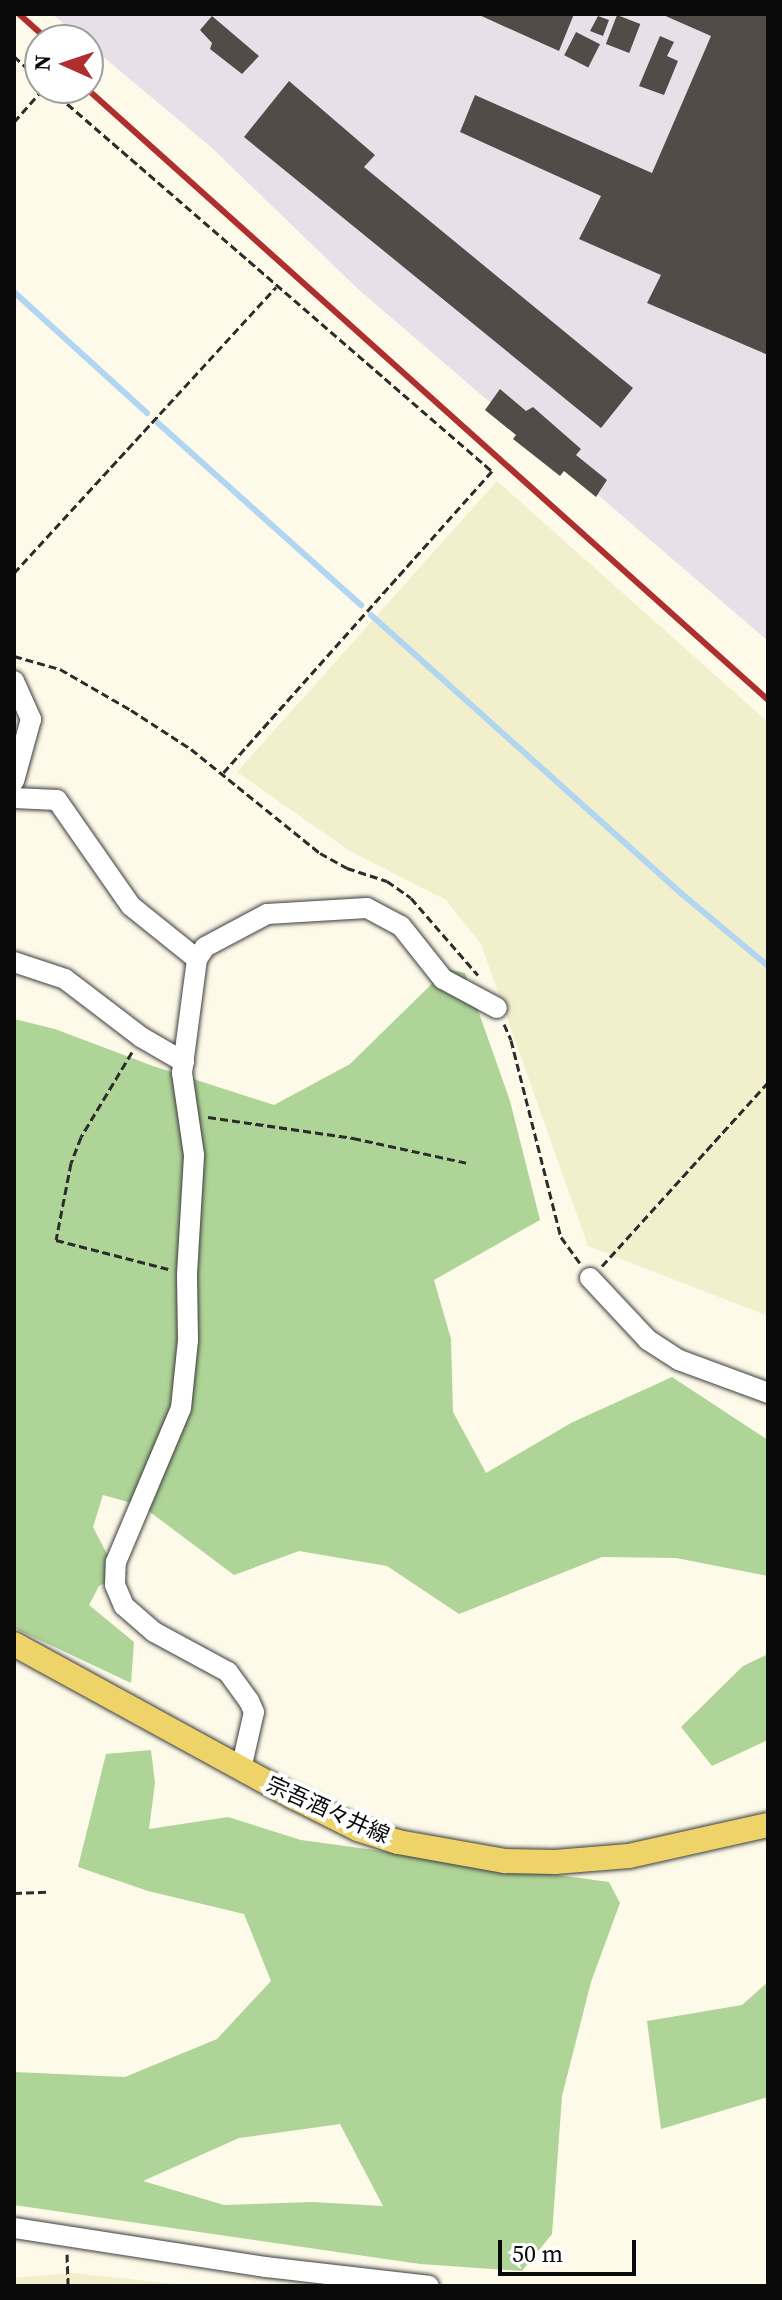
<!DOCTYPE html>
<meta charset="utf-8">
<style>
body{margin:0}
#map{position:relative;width:782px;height:2300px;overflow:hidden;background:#fdfae9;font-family:"Source Serif 4","Noto Sans JP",serif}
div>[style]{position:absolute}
.industrial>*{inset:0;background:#e8dfe9}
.farmland>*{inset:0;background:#f1efcc}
.forest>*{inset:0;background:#afd497}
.stream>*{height:6px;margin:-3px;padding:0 3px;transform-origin:3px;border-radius:3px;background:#b2d6f1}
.building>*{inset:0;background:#524c48;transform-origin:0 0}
.path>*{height:3px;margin-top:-1.5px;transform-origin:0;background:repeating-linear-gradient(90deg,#2c2c2c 0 8px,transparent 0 12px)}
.roads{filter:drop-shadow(0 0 2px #3d3d3d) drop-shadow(0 0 2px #3d3d3d)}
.minor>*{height:20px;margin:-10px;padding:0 10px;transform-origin:10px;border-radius:10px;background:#fff}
.major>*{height:24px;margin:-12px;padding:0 12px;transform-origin:12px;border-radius:12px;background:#eed468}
.rail>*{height:6px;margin:-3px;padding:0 3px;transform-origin:3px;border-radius:3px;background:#af2e2e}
span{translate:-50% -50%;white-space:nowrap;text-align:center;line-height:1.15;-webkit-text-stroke:8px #fff;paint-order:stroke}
.street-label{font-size:22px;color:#0a0a0a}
.frame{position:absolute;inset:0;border:16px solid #0a0a0a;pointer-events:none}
.north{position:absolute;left:24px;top:24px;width:80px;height:80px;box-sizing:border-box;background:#fff;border:2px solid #9d9d9d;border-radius:50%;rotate:273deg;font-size:22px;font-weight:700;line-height:32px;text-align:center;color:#0a0a0a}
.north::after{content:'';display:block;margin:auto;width:28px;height:36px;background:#af2e2e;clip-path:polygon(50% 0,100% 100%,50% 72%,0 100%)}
.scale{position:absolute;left:498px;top:2240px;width:138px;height:36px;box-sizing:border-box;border:4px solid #0a0a0a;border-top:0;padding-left:10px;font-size:24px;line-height:28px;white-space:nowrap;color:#0a0a0a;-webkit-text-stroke:6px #fff;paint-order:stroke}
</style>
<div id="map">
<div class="industrial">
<div style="clip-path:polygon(52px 14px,768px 14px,768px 641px,358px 289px,211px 147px,88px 44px,88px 40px,83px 40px)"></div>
</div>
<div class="farmland">
<div style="clip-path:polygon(497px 481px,768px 722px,768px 1316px,588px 1246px,481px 944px,446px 900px,350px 851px,237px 772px)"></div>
<div style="clip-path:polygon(72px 2273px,194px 2286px,14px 2286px,14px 2278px)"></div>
</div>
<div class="forest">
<div style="clip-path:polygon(447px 969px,465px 973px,510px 1101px,540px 1220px,434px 1280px,451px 1339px,453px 1412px,486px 1473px,571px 1423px,672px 1377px,768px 1440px,768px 1576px,676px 1558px,602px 1557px,459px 1614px,387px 1566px,299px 1551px,234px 1575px,142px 1506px,103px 1495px,93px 1527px,107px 1554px,128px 1573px,99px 1586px,89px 1605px,134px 1642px,131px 1683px,14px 1628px,14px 1019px,55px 1029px,153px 1066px,274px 1105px,350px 1064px)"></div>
<div style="clip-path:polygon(768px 1654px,768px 1740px,712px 1766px,681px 1727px,743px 1666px)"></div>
<div style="clip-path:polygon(evenodd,151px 1750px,155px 1783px,149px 1829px,228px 1817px,301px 1840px,609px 1882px,620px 1903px,591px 1982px,562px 2096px,552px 2234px,522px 2271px,420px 2264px,14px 2205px,14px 2072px,125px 2077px,217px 2039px,271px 1981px,244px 1914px,148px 1891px,78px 1867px,106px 1754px,151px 1750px,340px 2124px,383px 2206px,312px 2202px,224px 2205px,143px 2181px,239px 2138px,340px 2124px)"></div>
<div style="clip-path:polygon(768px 1982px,768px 2097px,661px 2129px,647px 2021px,742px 2005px)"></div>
</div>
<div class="stream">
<div style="left:14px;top:292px;width:180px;rotate:42.3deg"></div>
<div style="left:158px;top:423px;width:273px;rotate:41.9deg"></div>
<div style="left:371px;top:615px;width:418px;rotate:41.9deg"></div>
<div style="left:682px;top:894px;width:112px;rotate:39.9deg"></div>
</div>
<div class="building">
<div style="clip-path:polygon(477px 14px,574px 14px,559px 51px)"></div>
<div style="clip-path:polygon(661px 14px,768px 14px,768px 355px,647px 303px,661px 275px,579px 239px,601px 196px,460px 132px,475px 95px,652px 173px,711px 36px)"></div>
<div style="left:617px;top:15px;width:25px;height:31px;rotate:21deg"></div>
<div style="clip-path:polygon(212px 16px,259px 56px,242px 74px,210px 49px,212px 43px,200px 30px)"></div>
<div style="clip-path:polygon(598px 16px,609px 20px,603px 36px,590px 31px)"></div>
<div style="left:576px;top:32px;width:27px;height:26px;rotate:27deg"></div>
<div style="clip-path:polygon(660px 36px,674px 42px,667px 56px,678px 61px,664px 95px,639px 86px)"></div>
<div style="clip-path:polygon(289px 81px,375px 155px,364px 167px,633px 388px,601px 428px,244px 137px)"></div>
<div style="clip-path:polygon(500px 389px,526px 411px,533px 407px,581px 449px,576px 455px,607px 480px,596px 497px,564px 471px,560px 476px,513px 439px,516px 435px,485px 410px)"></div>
</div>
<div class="path">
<div style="left:14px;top:56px;width:35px;rotate:43deg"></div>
<div style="left:49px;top:88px;width:586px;rotate:40.85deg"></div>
<div style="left:492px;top:471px;width:406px;rotate:131.7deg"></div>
<div style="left:14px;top:122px;width:45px;rotate:-48.6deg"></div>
<div style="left:14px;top:573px;width:388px;rotate:-47.5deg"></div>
<div style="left:14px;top:656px;width:48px;rotate:15.8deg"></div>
<div style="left:60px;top:669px;width:82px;rotate:30deg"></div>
<div style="left:131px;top:710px;width:72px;rotate:33deg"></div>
<div style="left:191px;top:749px;width:166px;rotate:38.9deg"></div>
<div style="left:320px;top:853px;width:31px;rotate:29deg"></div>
<div style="left:347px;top:868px;width:42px;rotate:18deg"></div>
<div style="left:387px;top:881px;width:29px;rotate:35deg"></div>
<div style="left:411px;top:898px;width:102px;rotate:49deg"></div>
<div style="left:504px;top:1024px;width:17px;rotate:66deg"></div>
<div style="left:511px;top:1040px;width:203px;rotate:75.8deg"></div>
<div style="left:561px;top:1237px;width:32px;rotate:54deg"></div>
<div style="left:132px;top:1052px;width:99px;rotate:121deg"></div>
<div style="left:81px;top:1137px;width:28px;rotate:111deg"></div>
<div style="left:71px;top:1163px;width:78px;rotate:101deg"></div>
<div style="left:56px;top:1240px;width:116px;rotate:14.5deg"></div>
<div style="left:208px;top:1117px;width:147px;rotate:8.2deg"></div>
<div style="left:353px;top:1138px;width:118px;rotate:12.3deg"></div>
<div style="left:602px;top:1266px;width:248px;rotate:-47.9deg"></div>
<div style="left:14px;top:1893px;width:33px;rotate:-2deg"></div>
<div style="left:67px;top:2254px;width:32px;rotate:88deg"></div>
</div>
<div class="roads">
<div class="minor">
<div style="left:14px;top:681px;width:42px;rotate:65.9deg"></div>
<div style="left:31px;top:719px;width:64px;rotate:105.3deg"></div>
<div style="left:14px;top:798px;width:43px;rotate:2.7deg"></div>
<div style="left:57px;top:800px;width:129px;rotate:55.1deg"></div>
<div style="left:131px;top:906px;width:85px;rotate:38.8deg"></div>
<div style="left:14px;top:962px;width:54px;rotate:18.4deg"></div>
<div style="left:65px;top:979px;width:96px;rotate:37.3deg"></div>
<div style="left:141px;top:1037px;width:50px;rotate:30.2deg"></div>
<div style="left:590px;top:1278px;width:85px;rotate:46.9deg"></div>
<div style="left:648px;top:1340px;width:37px;rotate:33deg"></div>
<div style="left:679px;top:1360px;width:95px;rotate:20.3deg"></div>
<div style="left:241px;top:1769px;width:58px;rotate:-77.2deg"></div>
<div style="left:254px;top:1712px;width:12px;rotate:-114deg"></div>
<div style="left:249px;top:1701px;width:36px;rotate:-126deg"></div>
<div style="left:228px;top:1672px;width:84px;rotate:-151.6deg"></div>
<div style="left:154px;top:1632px;width:40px;rotate:-139deg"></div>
<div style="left:124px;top:1606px;width:23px;rotate:-113deg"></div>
<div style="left:115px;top:1585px;width:23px;rotate:-88deg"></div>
<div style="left:116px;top:1562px;width:167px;rotate:-67.1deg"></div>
<div style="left:181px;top:1408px;width:68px;rotate:-84.1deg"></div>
<div style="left:188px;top:1340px;width:66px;rotate:-90.9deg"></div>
<div style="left:187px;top:1274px;width:119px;rotate:-86.6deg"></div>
<div style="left:194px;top:1155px;width:83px;rotate:-98.3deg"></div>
<div style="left:182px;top:1073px;width:115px;rotate:-82.5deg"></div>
<div style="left:197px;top:959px;width:14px;rotate:-56deg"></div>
<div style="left:205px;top:947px;width:70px;rotate:-28deg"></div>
<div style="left:267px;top:914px;width:100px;rotate:-3.4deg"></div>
<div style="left:367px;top:908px;width:38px;rotate:28deg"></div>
<div style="left:401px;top:926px;width:68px;rotate:51.6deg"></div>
<div style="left:443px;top:979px;width:61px;rotate:28.2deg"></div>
<div style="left:14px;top:2228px;width:255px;rotate:8.8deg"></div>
<div style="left:266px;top:2267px;width:164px;rotate:6.6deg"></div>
</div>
<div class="major">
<div style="left:14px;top:1644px;width:319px;rotate:28.7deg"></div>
<div style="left:294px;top:1797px;width:72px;rotate:26.6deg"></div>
<div style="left:358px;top:1829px;width:42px;rotate:18deg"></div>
<div style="left:398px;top:1842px;width:109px;rotate:10.1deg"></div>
<div style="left:505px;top:1861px;width:50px;rotate:1.1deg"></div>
<div style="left:555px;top:1862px;width:74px;rotate:-4.6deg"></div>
<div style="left:629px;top:1856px;width:142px;rotate:-12.6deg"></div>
</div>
</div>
<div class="rail">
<div style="left:19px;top:14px;width:39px;rotate:42deg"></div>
<div style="left:86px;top:88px;width:916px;rotate:41.9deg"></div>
</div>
<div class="street-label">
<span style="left:328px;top:1810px;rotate:24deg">宗吾酒々井線</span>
</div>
<div class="frame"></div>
<div class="north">N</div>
<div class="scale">50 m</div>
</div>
